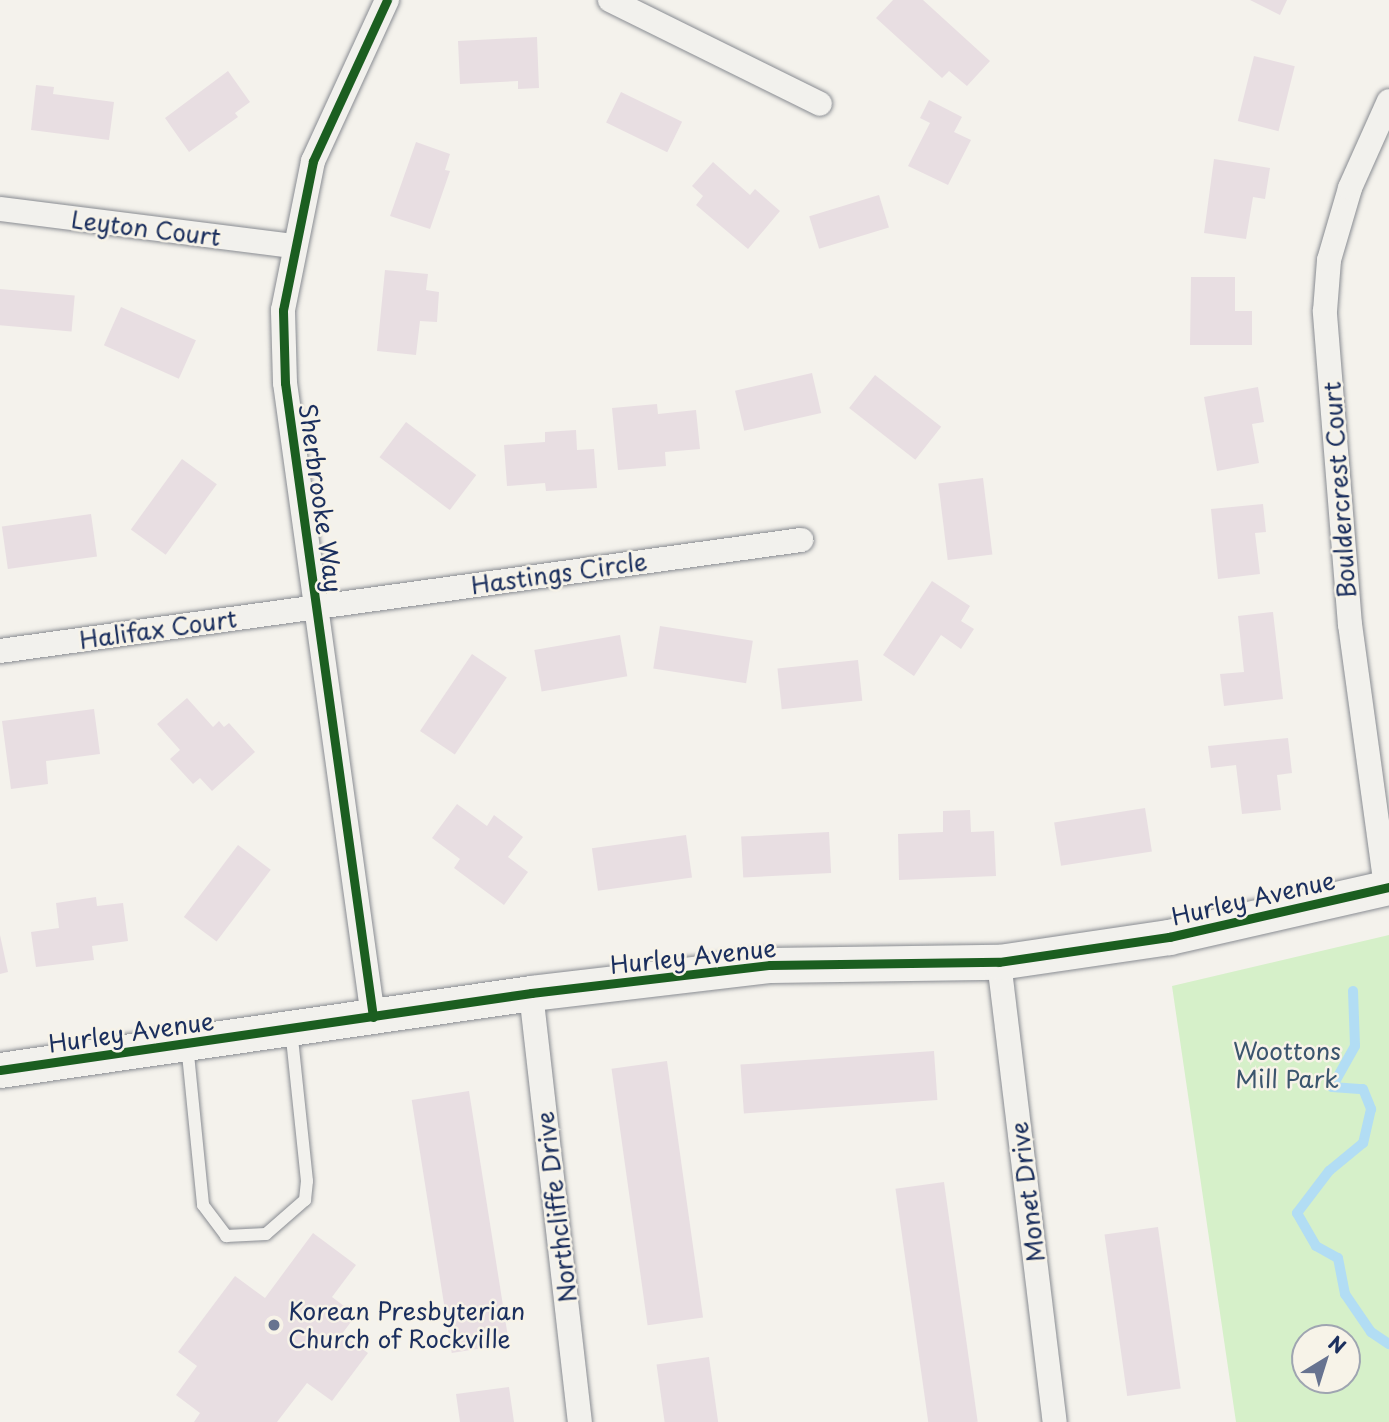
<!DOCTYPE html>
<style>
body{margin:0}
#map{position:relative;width:1389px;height:1422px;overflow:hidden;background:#f4f2ec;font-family:"Playpen Sans",sans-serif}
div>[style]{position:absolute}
.green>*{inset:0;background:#d6f0c9}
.stream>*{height:10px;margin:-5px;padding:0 5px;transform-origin:5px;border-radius:5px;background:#b2ddf4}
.building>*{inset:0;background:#e8dee2;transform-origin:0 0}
.roads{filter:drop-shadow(0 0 2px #898c92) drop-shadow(0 0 2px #898c92)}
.lane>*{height:12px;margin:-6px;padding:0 6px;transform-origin:6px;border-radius:6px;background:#f2f1ed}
.street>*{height:24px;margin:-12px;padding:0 12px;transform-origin:12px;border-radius:12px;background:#f2f1ed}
.secondary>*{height:35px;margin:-17.5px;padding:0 17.5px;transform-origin:17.5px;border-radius:17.5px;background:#f2f1ed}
.cycleway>*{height:9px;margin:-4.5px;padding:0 4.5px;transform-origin:4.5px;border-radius:4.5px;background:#1b5e20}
.dots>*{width:19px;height:19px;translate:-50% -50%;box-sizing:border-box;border:4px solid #f7f3e8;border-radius:50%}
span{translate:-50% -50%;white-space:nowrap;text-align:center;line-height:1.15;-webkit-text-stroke:5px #f7f3e8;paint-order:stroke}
.street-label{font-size:24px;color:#1b2f5e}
.park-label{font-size:24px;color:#3b556e}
.poi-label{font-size:24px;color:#1b2f5e}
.left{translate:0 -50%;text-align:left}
.north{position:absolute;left:1291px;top:1324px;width:70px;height:70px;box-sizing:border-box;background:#f7f3e8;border:2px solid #9fa5b1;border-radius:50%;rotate:38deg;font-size:19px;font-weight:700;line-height:28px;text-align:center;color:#1b2f5e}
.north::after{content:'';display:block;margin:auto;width:24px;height:32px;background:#677390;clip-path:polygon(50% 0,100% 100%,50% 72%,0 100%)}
</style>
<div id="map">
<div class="green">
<div style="clip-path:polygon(evenodd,1389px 935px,1389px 1422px,1236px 1422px,1172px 986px,1389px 935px,1347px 1338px,1347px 1380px,1305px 1380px,1305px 1338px,1347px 1338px)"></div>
</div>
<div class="stream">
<div style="left:1353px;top:991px;width:55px;rotate:87.9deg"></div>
<div style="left:1355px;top:1046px;width:47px;rotate:119.3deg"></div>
<div style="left:1332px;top:1087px;width:31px;rotate:4deg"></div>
<div style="left:1363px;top:1089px;width:22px;rotate:68deg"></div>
<div style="left:1371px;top:1109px;width:35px;rotate:103deg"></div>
<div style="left:1363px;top:1143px;width:44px;rotate:140.5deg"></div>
<div style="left:1329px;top:1171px;width:53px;rotate:127.3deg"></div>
<div style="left:1297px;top:1213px;width:38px;rotate:60deg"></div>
<div style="left:1316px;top:1246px;width:25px;rotate:29deg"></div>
<div style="left:1338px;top:1258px;width:37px;rotate:79deg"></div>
<div style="left:1345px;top:1294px;width:46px;rotate:55.6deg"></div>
<div style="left:1371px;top:1332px;width:22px;rotate:34deg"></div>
</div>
<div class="building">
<div style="clip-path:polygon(893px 0,923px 0,990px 61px,967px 86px,949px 71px,942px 78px,876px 18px)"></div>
<div style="clip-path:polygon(1250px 0,1287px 0,1280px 15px)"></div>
<div style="clip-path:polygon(537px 37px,539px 88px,518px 89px,518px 81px,460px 84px,458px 41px)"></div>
<div style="left:1254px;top:56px;width:42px;height:67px;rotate:14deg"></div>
<div style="clip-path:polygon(228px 71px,250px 102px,235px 113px,238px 117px,189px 152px,165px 118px)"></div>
<div style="clip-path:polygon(36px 85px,54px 87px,53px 94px,114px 102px,109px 140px,31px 130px)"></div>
<div style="left:621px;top:92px;width:68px;height:34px;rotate:26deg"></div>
<div style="clip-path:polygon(929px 100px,962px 117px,954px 132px,971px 140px,948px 185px,908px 166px,930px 123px,920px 118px)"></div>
<div style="clip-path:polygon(416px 142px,450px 154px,445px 170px,450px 171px,430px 229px,390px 216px)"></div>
<div style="clip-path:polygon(1214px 159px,1270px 168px,1265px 199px,1253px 197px,1246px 239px,1204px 233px)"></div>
<div style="clip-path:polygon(713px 162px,750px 195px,755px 189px,780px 211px,748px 249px,696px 205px,703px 196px,692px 186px)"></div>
<div style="left:879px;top:195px;width:34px;height:73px;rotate:73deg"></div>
<div style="clip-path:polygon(385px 270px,428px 274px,426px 290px,439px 292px,437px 322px,420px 321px,416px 355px,377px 351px)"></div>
<div style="clip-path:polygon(1191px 277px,1235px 277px,1235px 311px,1252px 311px,1252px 345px,1190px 345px)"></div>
<div style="left:0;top:289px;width:75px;height:36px;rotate:5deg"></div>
<div style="left:121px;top:307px;width:82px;height:42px;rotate:24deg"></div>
<div style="left:812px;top:373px;width:41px;height:79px;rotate:77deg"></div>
<div style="left:875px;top:375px;width:84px;height:42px;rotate:38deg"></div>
<div style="clip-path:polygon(1258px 387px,1264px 422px,1252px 424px,1259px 463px,1217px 471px,1204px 397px)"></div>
<div style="clip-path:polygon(657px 404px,658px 414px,696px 410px,700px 449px,665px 452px,666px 466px,618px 470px,612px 408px)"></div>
<div style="left:406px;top:422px;width:88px;height:44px;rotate:37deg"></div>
<div style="clip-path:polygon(576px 430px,577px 450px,594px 449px,597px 488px,546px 491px,545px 483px,507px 486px,504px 445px,545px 442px,545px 432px)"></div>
<div style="left:182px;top:459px;width:43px;height:87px;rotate:36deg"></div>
<div style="left:983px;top:478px;width:77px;height:45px;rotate:83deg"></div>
<div style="clip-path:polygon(1263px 504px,1266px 532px,1255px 533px,1260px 574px,1218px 579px,1211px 509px)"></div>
<div style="left:91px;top:514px;width:43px;height:90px;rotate:82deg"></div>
<div style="clip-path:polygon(932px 581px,970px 606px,961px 621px,974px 629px,961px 649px,941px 635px,914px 676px,883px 655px)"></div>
<div style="clip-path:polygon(1273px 612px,1283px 699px,1224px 706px,1220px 674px,1244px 672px,1238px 616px)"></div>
<div style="left:660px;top:626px;width:94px;height:43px;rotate:9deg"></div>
<div style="left:620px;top:635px;width:42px;height:87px;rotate:80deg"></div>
<div style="left:472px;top:654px;width:42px;height:93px;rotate:34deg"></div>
<div style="left:858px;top:660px;width:41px;height:81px;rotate:84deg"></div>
<div style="clip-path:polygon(187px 698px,213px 727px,219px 721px,224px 727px,229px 723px,255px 752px,212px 791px,200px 778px,193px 784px,170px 759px,180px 750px,157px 724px)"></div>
<div style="clip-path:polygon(94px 709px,100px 754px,46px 761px,48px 784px,11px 789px,2px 721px)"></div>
<div style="clip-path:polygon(1288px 738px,1292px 773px,1277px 775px,1281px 810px,1242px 814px,1236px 765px,1211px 768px,1208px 746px)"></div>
<div style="clip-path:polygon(457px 804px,487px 826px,494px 815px,523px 837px,508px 857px,528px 872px,504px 905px,454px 868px,460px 859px,432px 838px)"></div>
<div style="left:1145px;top:808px;width:44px;height:92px;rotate:81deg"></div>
<div style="clip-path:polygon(970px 810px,971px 832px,994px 831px,996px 876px,899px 880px,898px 834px,943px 832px,943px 811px)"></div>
<div style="left:829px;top:832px;width:41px;height:88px;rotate:87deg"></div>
<div style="left:686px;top:835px;width:43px;height:95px;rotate:82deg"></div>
<div style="left:238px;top:845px;width:41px;height:90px;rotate:37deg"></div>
<div style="clip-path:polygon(96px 897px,97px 906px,123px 903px,128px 941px,92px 946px,94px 960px,36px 967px,31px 932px,59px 928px,56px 903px)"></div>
<div style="clip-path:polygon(0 935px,8px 972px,0 974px)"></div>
<div style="left:934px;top:1051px;width:49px;height:194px;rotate:86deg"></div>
<div style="left:667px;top:1061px;width:259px;height:56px;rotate:82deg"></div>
<div style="left:469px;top:1091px;width:256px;height:58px;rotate:81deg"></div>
<div style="left:944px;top:1182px;width:242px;height:49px;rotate:82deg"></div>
<div style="left:1158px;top:1227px;width:163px;height:54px;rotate:82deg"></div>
<div style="clip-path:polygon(313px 1233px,356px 1265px,332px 1297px,356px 1315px,342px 1334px,368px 1353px,332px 1401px,307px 1383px,277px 1422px,194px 1422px,200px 1413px,176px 1395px,197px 1366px,178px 1352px,235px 1276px,265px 1298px)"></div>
<div style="left:709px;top:1357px;width:66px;height:53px;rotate:82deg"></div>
<div style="clip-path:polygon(509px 1387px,514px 1422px,460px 1422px,456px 1394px)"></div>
</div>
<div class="roads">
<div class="lane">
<div style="left:187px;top:1044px;width:162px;rotate:84.3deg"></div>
<div style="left:203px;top:1205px;width:39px;rotate:53deg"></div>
<div style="left:226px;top:1236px;width:40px;rotate:-2.9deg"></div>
<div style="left:266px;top:1234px;width:52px;rotate:-41.1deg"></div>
<div style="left:305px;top:1200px;width:19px;rotate:-84deg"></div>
<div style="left:307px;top:1181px;width:152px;rotate:-96deg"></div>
</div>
<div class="street">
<div style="left:610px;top:0;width:234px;rotate:26.3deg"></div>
<div style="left:0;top:209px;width:295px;rotate:7.2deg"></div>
<div style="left:0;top:651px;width:809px;rotate:-7.89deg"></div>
<div style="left:1386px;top:887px;width:264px;rotate:-97.8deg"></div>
<div style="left:1350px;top:625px;width:315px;rotate:-94.6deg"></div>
<div style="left:1325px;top:311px;width:51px;rotate:-85.5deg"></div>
<div style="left:1329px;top:260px;width:75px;rotate:-73.7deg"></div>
<div style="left:1350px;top:188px;width:95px;rotate:-65.9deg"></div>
<div style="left:999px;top:962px;width:463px;rotate:83.1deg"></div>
<div style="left:531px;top:993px;width:432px;rotate:83.5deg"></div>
<div style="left:373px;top:1017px;width:640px;rotate:-97.9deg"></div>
<div style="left:285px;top:383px;width:73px;rotate:-91.6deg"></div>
<div style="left:283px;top:310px;width:152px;rotate:-78.6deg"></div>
<div style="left:313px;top:161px;width:177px;rotate:-65.3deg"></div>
</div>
<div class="secondary">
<div style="left:0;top:1070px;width:537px;rotate:-8.25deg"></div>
<div style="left:531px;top:993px;width:241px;rotate:-6.7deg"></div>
<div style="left:770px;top:965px;width:229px;rotate:-0.8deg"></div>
<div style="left:999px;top:962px;width:172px;rotate:-8.4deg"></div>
<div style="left:1169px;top:937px;width:226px;rotate:-12.8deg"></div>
</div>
</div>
<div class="cycleway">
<div style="left:373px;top:1017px;width:640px;rotate:-97.9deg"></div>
<div style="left:285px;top:383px;width:73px;rotate:-91.6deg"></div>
<div style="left:283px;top:310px;width:152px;rotate:-78.6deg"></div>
<div style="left:313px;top:161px;width:177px;rotate:-65.3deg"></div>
<div style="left:0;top:1070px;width:537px;rotate:-8.25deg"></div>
<div style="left:531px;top:993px;width:241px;rotate:-6.7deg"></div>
<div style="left:770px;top:965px;width:229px;rotate:-0.8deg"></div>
<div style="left:999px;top:962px;width:172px;rotate:-8.4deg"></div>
<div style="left:1169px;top:937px;width:226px;rotate:-12.8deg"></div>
</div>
<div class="dots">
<div style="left:274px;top:1325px;background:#677390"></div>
</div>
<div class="street-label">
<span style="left:146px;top:228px;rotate:7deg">Leyton Court</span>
<span style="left:1339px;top:490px;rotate:-94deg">Bouldercrest Court</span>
<span style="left:321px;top:498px;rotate:82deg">Sherbrooke Way</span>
<span style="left:559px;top:573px;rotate:-8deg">Hastings Circle</span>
<span style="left:158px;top:629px;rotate:-8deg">Halifax Court</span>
<span style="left:1253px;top:898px;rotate:-13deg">Hurley Avenue</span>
<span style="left:693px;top:956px;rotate:-6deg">Hurley Avenue</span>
<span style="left:131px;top:1032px;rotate:-8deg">Hurley Avenue</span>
<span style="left:1027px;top:1192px;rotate:-97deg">Monet Drive</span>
<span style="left:556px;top:1207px;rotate:-97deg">Northcliffe Drive</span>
</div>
<div class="park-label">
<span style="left:1287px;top:1065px">Woottons<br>Mill Park</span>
</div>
<div class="poi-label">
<span class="left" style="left:288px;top:1325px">Korean Presbyterian<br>Church of Rockville</span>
</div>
<div class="north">N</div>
</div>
